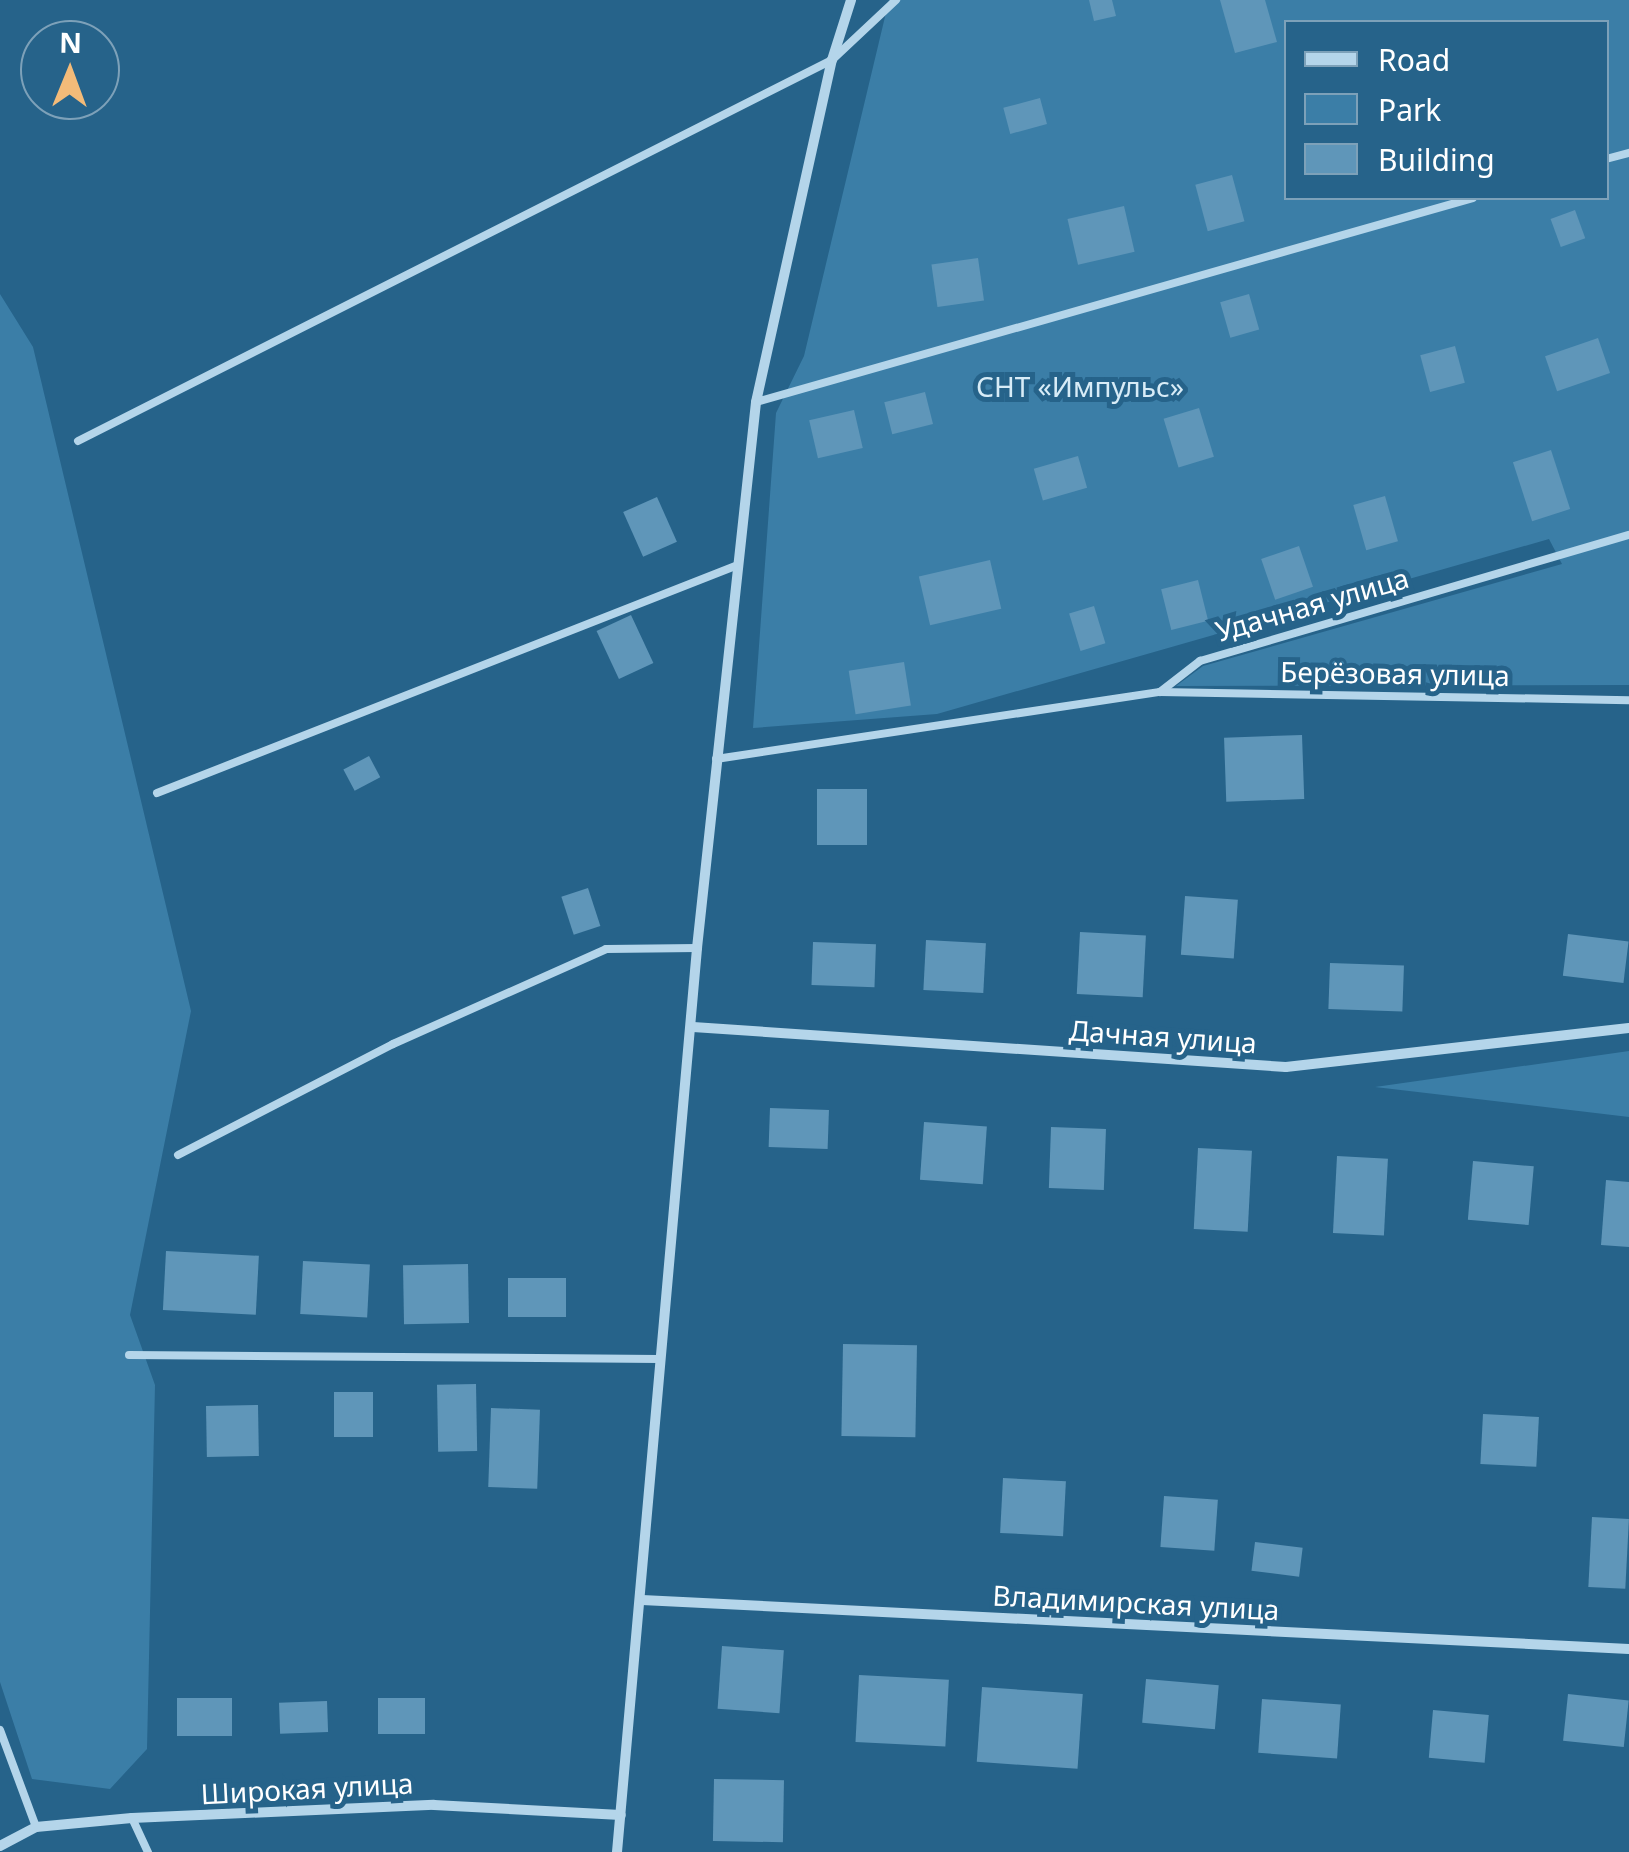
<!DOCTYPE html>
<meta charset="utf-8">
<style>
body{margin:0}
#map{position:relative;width:1629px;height:1852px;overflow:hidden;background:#26638a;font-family:"Noto Sans",sans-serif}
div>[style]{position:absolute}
.green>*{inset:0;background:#3b7ea7}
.building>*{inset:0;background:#5f96b9;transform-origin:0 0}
.service>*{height:8px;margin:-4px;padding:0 4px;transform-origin:4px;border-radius:4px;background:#b4d5ea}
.minor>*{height:10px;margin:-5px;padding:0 5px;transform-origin:5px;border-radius:5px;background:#b4d5ea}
span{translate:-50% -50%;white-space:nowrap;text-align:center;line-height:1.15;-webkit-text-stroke:10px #26638a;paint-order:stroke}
.park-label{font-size:28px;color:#d8ecf7}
.street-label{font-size:28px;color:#fff}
.legend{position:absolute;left:1284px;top:20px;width:325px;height:180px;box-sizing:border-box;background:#26638a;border:2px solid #7da1b9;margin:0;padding:12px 18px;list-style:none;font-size:30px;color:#fff}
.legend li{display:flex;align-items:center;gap:20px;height:50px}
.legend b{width:50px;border:2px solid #7da1b9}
.north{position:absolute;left:20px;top:20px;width:100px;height:100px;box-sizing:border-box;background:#26638a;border:2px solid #7da1b9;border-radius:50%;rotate:1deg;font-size:28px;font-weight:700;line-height:40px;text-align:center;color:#fff}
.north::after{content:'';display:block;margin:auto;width:35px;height:45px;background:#f3bb79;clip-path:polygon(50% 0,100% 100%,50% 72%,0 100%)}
</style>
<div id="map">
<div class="green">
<div style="clip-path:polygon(evenodd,889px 0,1629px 0,1629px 685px,1176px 686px,1203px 666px,1562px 564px,1549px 539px,937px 714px,753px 728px,776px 413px,804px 356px,889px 0,1286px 22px,1606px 22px,1606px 198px,1286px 198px,1286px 22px)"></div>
<div style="clip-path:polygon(0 294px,33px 347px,191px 1011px,130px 1315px,155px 1385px,147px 1749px,110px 1789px,32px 1779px,0 1682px)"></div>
<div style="clip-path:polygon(1629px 1051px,1629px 1117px,1375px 1087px)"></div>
</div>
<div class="building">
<div style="clip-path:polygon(1089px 0,1112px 0,1116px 16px,1094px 21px)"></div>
<div style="clip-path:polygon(1220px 0,1265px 0,1277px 42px,1235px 53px)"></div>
<div style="left:1040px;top:98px;width:27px;height:38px;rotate:75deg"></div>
<div style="left:1232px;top:175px;width:48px;height:38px;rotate:75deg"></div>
<div style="left:1124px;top:206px;width:47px;height:58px;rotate:77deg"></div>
<div style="left:1575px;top:210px;width:30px;height:26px;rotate:70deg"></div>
<div style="left:978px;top:258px;width:43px;height:47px;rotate:82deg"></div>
<div style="left:1249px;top:294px;width:37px;height:30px;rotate:74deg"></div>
<div style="left:1598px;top:338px;width:37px;height:56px;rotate:71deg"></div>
<div style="left:1455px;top:346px;width:38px;height:36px;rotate:75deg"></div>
<div style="left:925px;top:392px;width:33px;height:42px;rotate:76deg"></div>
<div style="left:1199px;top:408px;width:51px;height:37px;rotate:73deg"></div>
<div style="left:854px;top:410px;width:39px;height:46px;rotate:77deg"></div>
<div style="left:1551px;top:450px;width:62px;height:40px;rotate:72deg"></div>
<div style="left:1078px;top:456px;width:33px;height:46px;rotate:74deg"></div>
<div style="left:1385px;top:496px;width:47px;height:33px;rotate:74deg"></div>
<div style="left:657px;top:497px;width:49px;height:37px;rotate:66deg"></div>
<div style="left:1299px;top:546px;width:43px;height:40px;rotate:71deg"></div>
<div style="left:990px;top:560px;width:50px;height:73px;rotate:77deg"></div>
<div style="left:1198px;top:580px;width:42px;height:38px;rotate:76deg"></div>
<div style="left:1094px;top:606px;width:39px;height:26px;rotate:73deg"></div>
<div style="left:631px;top:615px;width:53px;height:38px;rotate:65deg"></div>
<div style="left:904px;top:662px;width:44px;height:56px;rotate:81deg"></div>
<div style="left:1302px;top:735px;width:64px;height:78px;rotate:88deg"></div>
<div style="left:369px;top:756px;width:24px;height:29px;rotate:62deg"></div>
<div style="left:817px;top:789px;width:50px;height:56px"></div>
<div style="left:588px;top:888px;width:40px;height:28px;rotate:72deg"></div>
<div style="left:1185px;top:896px;width:53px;height:59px;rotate:4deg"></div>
<div style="left:1080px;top:932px;width:66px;height:62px;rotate:3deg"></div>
<div style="left:1568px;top:934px;width:61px;height:42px;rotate:7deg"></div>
<div style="left:926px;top:940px;width:60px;height:50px;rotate:3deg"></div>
<div style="left:813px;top:942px;width:63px;height:43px;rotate:2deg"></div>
<div style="left:1330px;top:963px;width:74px;height:46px;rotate:2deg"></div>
<div style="left:770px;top:1108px;width:59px;height:39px;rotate:2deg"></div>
<div style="left:924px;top:1122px;width:63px;height:58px;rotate:4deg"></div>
<div style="left:1051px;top:1127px;width:55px;height:61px;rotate:2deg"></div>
<div style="left:1198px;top:1148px;width:54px;height:81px;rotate:3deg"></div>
<div style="left:1337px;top:1156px;width:51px;height:77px;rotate:3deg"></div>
<div style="left:1473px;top:1161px;width:61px;height:59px;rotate:5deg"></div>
<div style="clip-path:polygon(1606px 1180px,1629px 1182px,1629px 1247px,1601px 1245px)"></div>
<div style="left:166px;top:1251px;width:93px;height:59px;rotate:3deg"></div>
<div style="left:303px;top:1261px;width:67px;height:53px;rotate:3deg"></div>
<div style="left:468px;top:1264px;width:59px;height:65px;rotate:89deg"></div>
<div style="left:508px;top:1278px;width:58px;height:39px"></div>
<div style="left:843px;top:1344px;width:74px;height:92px;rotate:1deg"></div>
<div style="left:476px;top:1384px;width:67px;height:39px;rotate:89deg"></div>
<div style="left:373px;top:1392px;width:45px;height:39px;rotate:90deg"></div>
<div style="left:258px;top:1405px;width:51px;height:52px;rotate:89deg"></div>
<div style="left:491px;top:1408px;width:49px;height:79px;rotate:2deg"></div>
<div style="left:1483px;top:1414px;width:56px;height:50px;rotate:3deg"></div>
<div style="left:1003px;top:1478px;width:63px;height:55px;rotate:3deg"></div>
<div style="left:1164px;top:1496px;width:54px;height:51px;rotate:4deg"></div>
<div style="left:1592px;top:1517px;width:37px;height:70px;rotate:3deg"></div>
<div style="left:1255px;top:1542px;width:48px;height:29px;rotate:7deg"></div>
<div style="left:722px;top:1646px;width:62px;height:63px;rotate:4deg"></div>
<div style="left:859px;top:1675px;width:90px;height:67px;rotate:3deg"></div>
<div style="left:1146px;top:1679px;width:73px;height:44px;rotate:5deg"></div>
<div style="left:982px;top:1687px;width:101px;height:75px;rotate:4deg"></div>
<div style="left:1568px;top:1694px;width:61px;height:47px;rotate:6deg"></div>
<div style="left:232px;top:1698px;width:38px;height:55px;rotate:90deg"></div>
<div style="left:378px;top:1698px;width:47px;height:36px"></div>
<div style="left:1262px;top:1699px;width:79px;height:54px;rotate:4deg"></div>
<div style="left:327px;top:1701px;width:31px;height:48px;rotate:88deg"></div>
<div style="left:1433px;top:1710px;width:56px;height:48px;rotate:5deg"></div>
<div style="left:714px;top:1779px;width:70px;height:62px;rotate:1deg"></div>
</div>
<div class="service">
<div style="left:1606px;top:159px;width:24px;rotate:-15deg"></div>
<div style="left:756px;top:402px;width:745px;rotate:-15.88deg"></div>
<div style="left:78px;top:441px;width:845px;rotate:-26.81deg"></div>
<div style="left:832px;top:60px;width:88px;rotate:-43.2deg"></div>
<div style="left:1160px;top:692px;width:51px;rotate:-37.8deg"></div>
<div style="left:1200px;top:661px;width:447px;rotate:-16.4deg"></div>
<div style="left:716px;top:759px;width:449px;rotate:-8.6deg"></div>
<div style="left:1160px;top:692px;width:469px;rotate:1deg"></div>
<div style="left:157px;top:793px;width:624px;rotate:-21.43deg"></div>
<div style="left:178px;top:1155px;width:242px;rotate:-27.3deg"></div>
<div style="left:393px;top:1044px;width:233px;rotate:-24deg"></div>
<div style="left:606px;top:949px;width:91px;rotate:-0.6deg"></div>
<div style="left:129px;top:1355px;width:530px;rotate:0.43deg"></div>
<div style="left:0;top:1730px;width:103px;rotate:69.6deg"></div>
<div style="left:132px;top:1818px;width:38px;rotate:65deg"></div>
</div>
<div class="minor">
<div style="left:693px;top:1027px;width:594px;rotate:3.86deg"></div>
<div style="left:1286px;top:1067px;width:345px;rotate:-6.5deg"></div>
<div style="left:642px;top:1600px;width:988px;rotate:2.84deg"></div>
<div style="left:0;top:1846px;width:41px;rotate:-27.8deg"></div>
<div style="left:36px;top:1827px;width:96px;rotate:-5.4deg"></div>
<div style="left:132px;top:1818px;width:302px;rotate:-2.5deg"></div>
<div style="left:434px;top:1805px;width:187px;rotate:3.1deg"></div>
<div style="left:617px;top:1852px;width:908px;rotate:-84.94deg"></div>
<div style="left:697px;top:948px;width:549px;rotate:-83.83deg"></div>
<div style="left:756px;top:402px;width:350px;rotate:-77.5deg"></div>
<div style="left:832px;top:60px;width:63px;rotate:-72.4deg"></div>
</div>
<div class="park-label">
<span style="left:1080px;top:386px">СНТ «Импульс»</span>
</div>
<div class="street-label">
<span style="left:1312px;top:604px;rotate:-16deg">Удачная улица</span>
<span style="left:1395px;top:673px;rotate:1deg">Берёзовая улица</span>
<span style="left:1163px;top:1036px;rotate:4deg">Дачная улица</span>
<span style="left:1136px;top:1602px;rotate:3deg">Владимирская улица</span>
<span style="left:307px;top:1788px;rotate:-3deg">Широкая улица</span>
</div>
<ul class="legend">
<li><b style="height:12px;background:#b4d5ea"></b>Road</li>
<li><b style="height:28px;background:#3b7ea7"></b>Park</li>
<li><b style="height:28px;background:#5f96b9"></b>Building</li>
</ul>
<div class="north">N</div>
</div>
